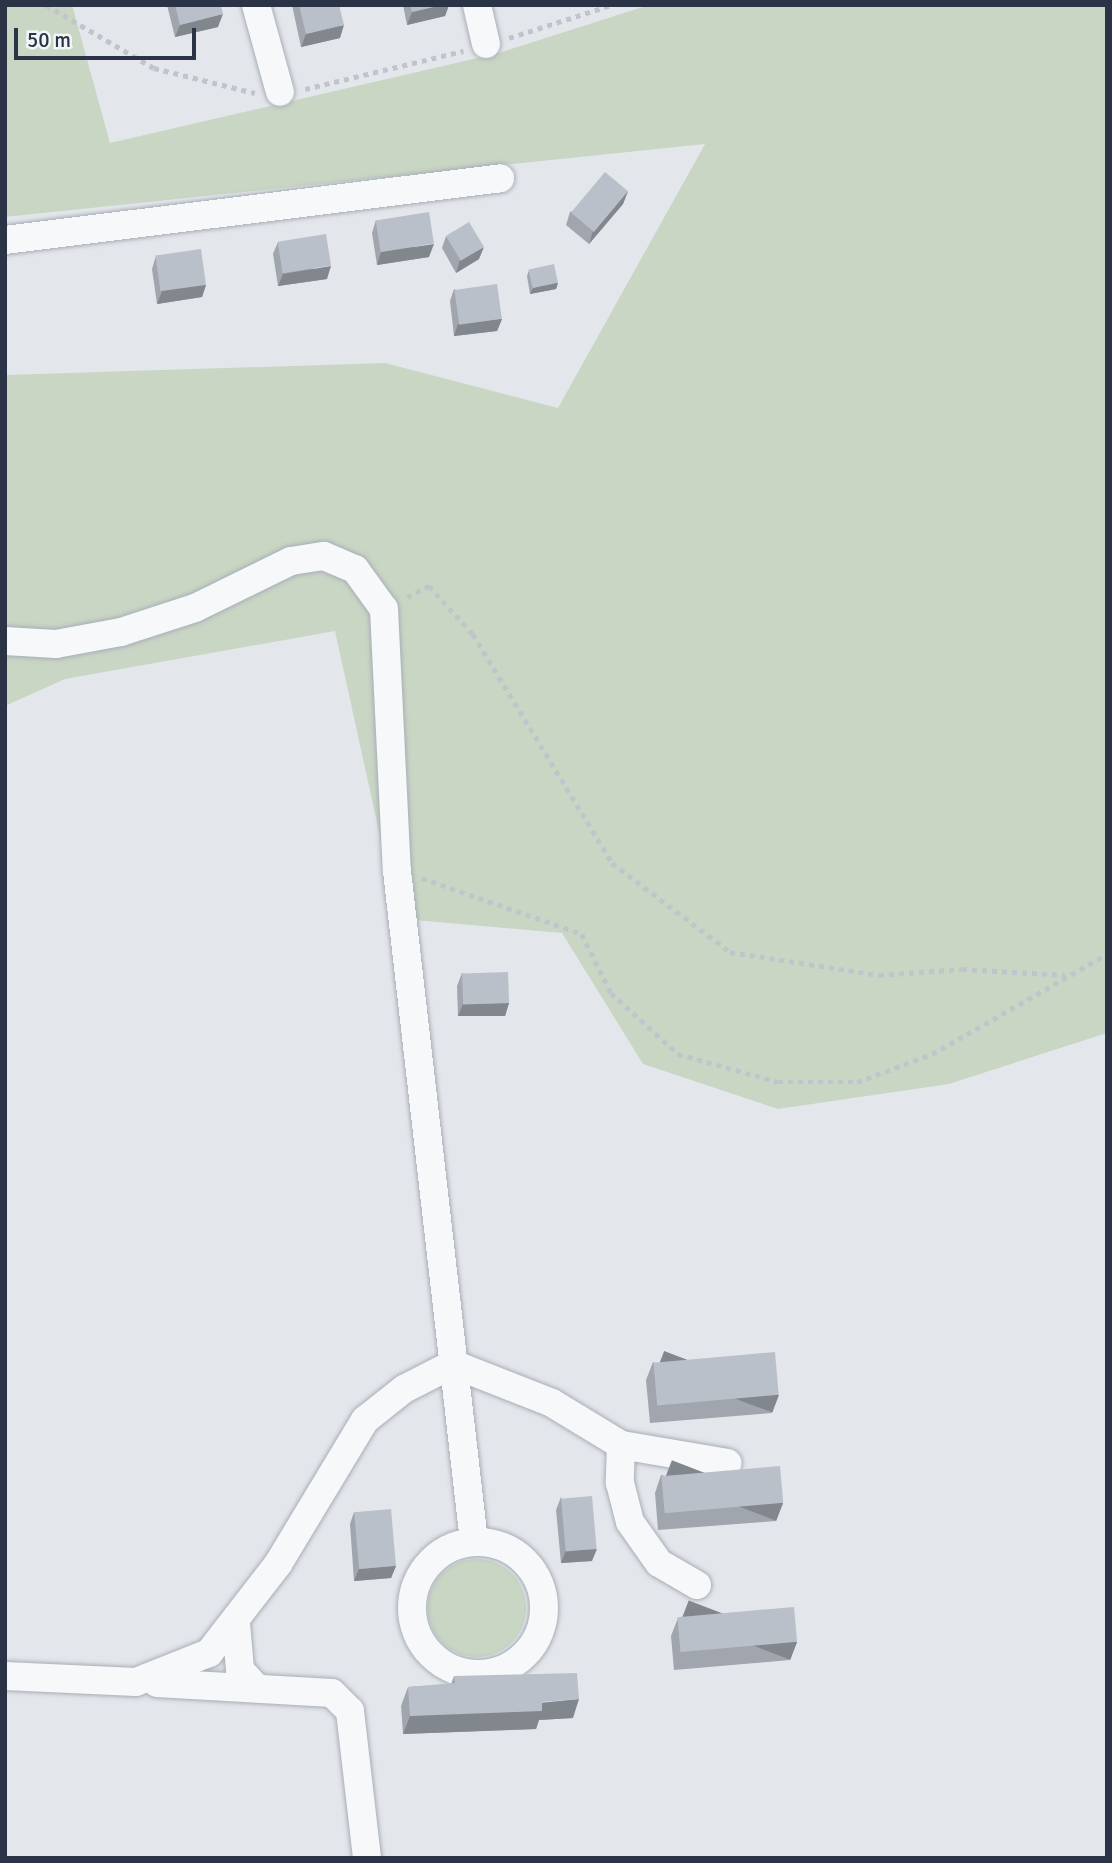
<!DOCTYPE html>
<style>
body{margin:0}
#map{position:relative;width:1112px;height:1863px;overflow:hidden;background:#e3e7ec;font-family:Signika,sans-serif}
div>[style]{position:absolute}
.green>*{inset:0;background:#c9d6c4}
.round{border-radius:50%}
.path>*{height:4.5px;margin-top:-2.25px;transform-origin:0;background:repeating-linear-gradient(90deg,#c1c5cb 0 5px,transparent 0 10px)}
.roads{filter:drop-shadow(0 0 2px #a8aeb7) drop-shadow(0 0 2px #a8aeb7)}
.minor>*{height:28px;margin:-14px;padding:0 14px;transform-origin:14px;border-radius:14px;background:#f6f8fa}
.minor>.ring{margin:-14px;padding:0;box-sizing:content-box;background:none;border:28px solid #f6f8fa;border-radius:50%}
.wall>*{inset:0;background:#a0a5ae}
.shaded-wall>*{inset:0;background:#82868d;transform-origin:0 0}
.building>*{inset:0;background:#bac0ca;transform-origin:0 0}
span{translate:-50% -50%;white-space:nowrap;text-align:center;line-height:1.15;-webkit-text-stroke:5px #f3f6f9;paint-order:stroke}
.frame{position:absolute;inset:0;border:7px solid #2a3446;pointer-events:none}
.scale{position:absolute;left:14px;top:28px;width:182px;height:32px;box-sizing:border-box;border:4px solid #2a3446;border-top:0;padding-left:9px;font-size:21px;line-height:24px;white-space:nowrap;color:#2a3446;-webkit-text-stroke:5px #f3f6f9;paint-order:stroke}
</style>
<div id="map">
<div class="green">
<div style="clip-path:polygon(5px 5px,72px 5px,110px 143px,499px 53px,649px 5px,1107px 5px,1107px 1033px,949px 1084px,778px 1109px,643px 1064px,562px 933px,415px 920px,385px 859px,335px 631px,65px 679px,5px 706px,5px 375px,385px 363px,558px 408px,705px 144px,5px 217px)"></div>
<div class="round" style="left:428px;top:1559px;width:98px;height:98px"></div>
</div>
<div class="path">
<div style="left:46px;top:5px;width:125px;rotate:30.3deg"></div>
<div style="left:154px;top:68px;width:104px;rotate:13.9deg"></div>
<div style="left:509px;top:38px;width:107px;rotate:-17.9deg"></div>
<div style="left:305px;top:89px;width:163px;rotate:-13.5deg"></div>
<div style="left:407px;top:597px;width:25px;rotate:-27deg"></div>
<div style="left:429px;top:586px;width:65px;rotate:47.5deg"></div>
<div style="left:473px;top:634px;width:268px;rotate:58.7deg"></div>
<div style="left:612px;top:863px;width:148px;rotate:37deg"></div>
<div style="left:730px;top:952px;width:151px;rotate:8.8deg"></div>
<div style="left:879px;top:975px;width:83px;rotate:-4.1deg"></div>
<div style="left:962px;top:969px;width:103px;rotate:3.3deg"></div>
<div style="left:422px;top:878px;width:170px;rotate:19.3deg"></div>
<div style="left:582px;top:934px;width:66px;rotate:63.8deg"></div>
<div style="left:611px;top:993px;width:91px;rotate:42.3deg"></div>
<div style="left:678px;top:1054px;width:104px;rotate:15.6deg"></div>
<div style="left:778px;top:1082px;width:79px"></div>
<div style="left:857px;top:1082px;width:80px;rotate:-20.5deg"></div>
<div style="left:932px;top:1054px;width:202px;rotate:-29.7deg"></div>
</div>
<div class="roads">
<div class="minor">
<div style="left:256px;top:5px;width:90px;rotate:74.6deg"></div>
<div style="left:477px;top:5px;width:40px;rotate:77deg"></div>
<div style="left:5px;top:240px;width:499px;rotate:-7.1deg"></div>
<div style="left:5px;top:641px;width:51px;rotate:3.4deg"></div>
<div style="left:56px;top:644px;width:66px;rotate:-10.5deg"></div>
<div style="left:121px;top:632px;width:78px;rotate:-18deg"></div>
<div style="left:195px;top:608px;width:107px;rotate:-26.1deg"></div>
<div style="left:291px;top:561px;width:33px;rotate:-9deg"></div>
<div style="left:324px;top:556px;width:34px;rotate:23deg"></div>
<div style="left:355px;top:569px;width:49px;rotate:54.1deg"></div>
<div style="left:384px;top:609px;width:262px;rotate:87.2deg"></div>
<div style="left:397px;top:871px;width:675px;rotate:83.45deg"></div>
<div style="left:621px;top:1445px;width:108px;rotate:9.6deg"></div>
<div class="ring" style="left:412px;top:1542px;width:104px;height:104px"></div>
<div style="left:236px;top:1623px;width:47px;rotate:85.1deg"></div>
<div style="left:240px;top:1670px;width:23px;rotate:47deg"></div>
<div style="left:5px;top:1676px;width:131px;rotate:2.6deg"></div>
<div style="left:136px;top:1682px;width:79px;rotate:-21.7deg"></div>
<div style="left:209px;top:1653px;width:113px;rotate:-52.2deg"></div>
<div style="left:278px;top:1564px;width:168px;rotate:-58.9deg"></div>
<div style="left:365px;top:1420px;width:50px;rotate:-38.5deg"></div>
<div style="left:404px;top:1389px;width:55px;rotate:-27deg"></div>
<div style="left:453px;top:1364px;width:106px;rotate:21.5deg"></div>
<div style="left:552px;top:1403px;width:81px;rotate:31.3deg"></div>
<div style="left:621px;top:1445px;width:38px;rotate:92deg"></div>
<div style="left:620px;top:1483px;width:40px;rotate:75.6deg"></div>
<div style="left:630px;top:1522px;width:50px;rotate:54.7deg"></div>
<div style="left:659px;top:1563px;width:44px;rotate:30.1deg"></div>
<div style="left:157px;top:1683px;width:175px;rotate:3.3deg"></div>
<div style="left:332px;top:1693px;width:25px;rotate:45deg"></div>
<div style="left:350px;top:1711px;width:148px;rotate:83.4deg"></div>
</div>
</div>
<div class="wall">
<div style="clip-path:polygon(167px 5px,221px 5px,218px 27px,175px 37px)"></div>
<div style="clip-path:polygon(292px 5px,339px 5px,340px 38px,301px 47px)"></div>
<div style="clip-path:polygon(403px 5px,449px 5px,445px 16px,407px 25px)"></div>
<div style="clip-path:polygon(628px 191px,623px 204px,589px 244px,566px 225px,570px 212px)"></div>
<div style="clip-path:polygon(376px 220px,429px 257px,377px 265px,372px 233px)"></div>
<div style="clip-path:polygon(446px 236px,479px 259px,456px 273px,442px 248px)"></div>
<div style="clip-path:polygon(278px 242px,327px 279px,278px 286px,273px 254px)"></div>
<div style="clip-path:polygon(156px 256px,206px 285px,202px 297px,157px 304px,152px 269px)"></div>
<div style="clip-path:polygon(529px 270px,558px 283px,556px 289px,530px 294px,527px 276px)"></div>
<div style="clip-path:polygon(454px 289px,502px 319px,497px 331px,454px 336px,450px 301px)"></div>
<div style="clip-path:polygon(462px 973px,509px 1003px,505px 1016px,458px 1016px,457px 986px)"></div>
<div style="clip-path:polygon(653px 1362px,772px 1413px,650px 1423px,646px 1380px)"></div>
<div style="clip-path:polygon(661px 1475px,783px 1503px,776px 1521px,658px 1530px,655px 1493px)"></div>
<div style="clip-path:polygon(561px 1497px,592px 1561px,561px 1563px,556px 1510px)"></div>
<div style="clip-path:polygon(354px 1512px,396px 1566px,391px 1578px,354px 1581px,350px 1524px)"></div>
<div style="clip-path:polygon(678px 1618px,797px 1642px,790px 1660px,674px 1670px,671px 1636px)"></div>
<div style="clip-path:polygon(454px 1676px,573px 1718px,539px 1720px,536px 1729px,403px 1734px,401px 1706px,408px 1687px,451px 1684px)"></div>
</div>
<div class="shaded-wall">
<div style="clip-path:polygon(442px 5px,449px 5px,445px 16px,407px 25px,412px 12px)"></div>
<div style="clip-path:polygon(223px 14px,218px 27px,175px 37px,180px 25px)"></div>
<div style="clip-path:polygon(344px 25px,340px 38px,301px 47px,306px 34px)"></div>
<div style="clip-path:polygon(628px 191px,623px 204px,589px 244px,593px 231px)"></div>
<div style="clip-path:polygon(434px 244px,429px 257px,377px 265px,381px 252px)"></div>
<div style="clip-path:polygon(484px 247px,479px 259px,456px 273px,460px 260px)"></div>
<div style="clip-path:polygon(331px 266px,327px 279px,278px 286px,283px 274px)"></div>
<div style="clip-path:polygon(558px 283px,556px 289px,530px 294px,533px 288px)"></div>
<div style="clip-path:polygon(206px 285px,202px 297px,157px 304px,162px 291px)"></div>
<div style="clip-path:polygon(502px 319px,497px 331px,454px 336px,458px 324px)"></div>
<div style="clip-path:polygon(509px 1003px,505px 1016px,458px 1016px,463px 1004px)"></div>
<div style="left:779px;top:1395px;width:19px;height:123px;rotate:111deg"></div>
<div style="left:783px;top:1503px;width:19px;height:119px;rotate:111deg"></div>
<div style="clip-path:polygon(597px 1549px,592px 1561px,561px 1563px,566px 1550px)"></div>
<div style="clip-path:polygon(396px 1566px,391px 1578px,354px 1581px,359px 1569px)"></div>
<div style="left:797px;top:1642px;width:19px;height:116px;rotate:111deg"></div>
<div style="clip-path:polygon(579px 1699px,573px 1718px,539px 1720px,536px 1729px,403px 1734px,410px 1716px)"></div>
</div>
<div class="building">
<div style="clip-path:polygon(175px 5px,221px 5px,223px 14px,180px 25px)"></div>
<div style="clip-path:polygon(299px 5px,339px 5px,344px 25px,306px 34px)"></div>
<div style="clip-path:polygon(410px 5px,442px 5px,412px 12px)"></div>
<div style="left:605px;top:172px;width:30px;height:53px;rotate:40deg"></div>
<div style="left:429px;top:212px;width:32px;height:54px;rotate:81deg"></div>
<div style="left:469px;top:222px;width:29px;height:27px;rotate:59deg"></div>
<div style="left:326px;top:234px;width:32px;height:49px;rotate:81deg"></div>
<div style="left:201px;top:249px;width:36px;height:46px;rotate:82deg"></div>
<div style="left:554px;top:264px;width:19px;height:26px;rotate:78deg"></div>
<div style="left:497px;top:284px;width:35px;height:43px;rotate:82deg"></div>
<div style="left:508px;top:972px;width:31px;height:46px;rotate:88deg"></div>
<div style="left:775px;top:1352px;width:43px;height:122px;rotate:85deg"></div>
<div style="left:780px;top:1466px;width:37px;height:119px;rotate:85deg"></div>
<div style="left:592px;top:1496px;width:53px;height:31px;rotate:85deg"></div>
<div style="left:391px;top:1509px;width:57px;height:37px;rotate:85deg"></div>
<div style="left:794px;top:1607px;width:35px;height:117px;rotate:85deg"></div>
<div style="clip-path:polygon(577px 1673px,579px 1699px,542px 1702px,542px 1711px,410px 1716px,408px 1687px,455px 1683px,454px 1676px)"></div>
</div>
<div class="frame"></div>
<div class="scale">50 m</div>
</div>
